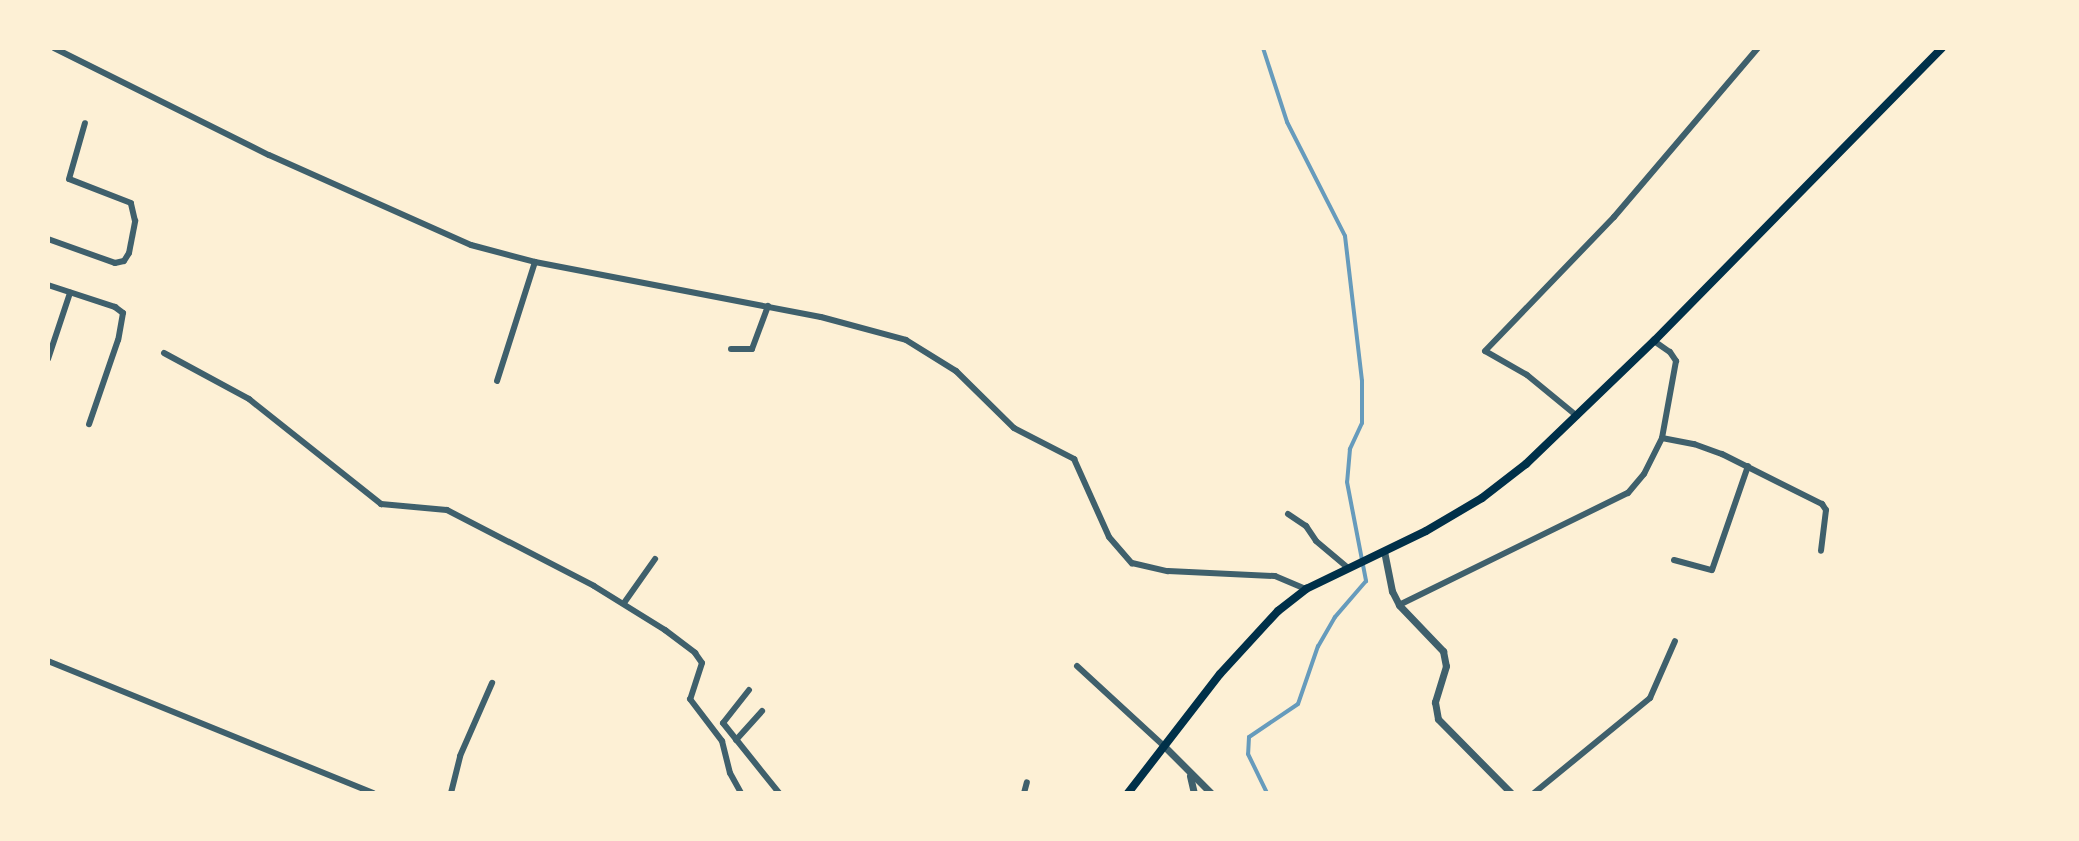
<!DOCTYPE html>
<style>
body{margin:0}
#map{position:relative;width:2079px;height:841px;overflow:hidden;background:#fdf0d5;font-family:Poppins,sans-serif}
div>[style]{position:absolute}
.stream>*{height:4px;margin:-2px;padding:0 2px;transform-origin:2px;border-radius:2px;background:#669bbc}
.minor>*{height:6px;margin:-3px;padding:0 3px;transform-origin:3px;border-radius:3px;background:#3f606c}
.tertiary>*{height:7px;margin:-3.5px;padding:0 3.5px;transform-origin:3.5px;border-radius:3.5px;background:#3f606c}
.secondary>*{height:8px;margin:-4px;padding:0 4px;transform-origin:4px;border-radius:4px;background:#003049}
span{translate:-50% -50%;white-space:nowrap;text-align:center;line-height:1.15;-webkit-text-stroke:6px #fdf0d5;paint-order:stroke}
.frame{position:absolute;inset:0;border:50px solid #fdf0d5;pointer-events:none}
</style>
<div id="map">
<div class="stream">
<div style="left:1263px;top:48px;width:78px;rotate:72deg"></div>
<div style="left:1287px;top:122px;width:128px;rotate:63deg"></div>
<div style="left:1345px;top:236px;width:146px;rotate:83.3deg"></div>
<div style="left:1362px;top:381px;width:42px;rotate:90deg"></div>
<div style="left:1362px;top:423px;width:29px;rotate:115deg"></div>
<div style="left:1350px;top:449px;width:33px;rotate:95deg"></div>
<div style="left:1347px;top:482px;width:101px;rotate:79.1deg"></div>
<div style="left:1366px;top:581px;width:48px;rotate:130.7deg"></div>
<div style="left:1335px;top:617px;width:34px;rotate:120deg"></div>
<div style="left:1318px;top:646px;width:61px;rotate:109deg"></div>
<div style="left:1298px;top:704px;width:59px;rotate:146deg"></div>
<div style="left:1249px;top:737px;width:17px;rotate:93deg"></div>
<div style="left:1248px;top:754px;width:43px;rotate:64deg"></div>
</div>
<div class="minor">
<div style="left:54px;top:48px;width:240px;rotate:26.5deg"></div>
<div style="left:269px;top:155px;width:221px;rotate:24deg"></div>
<div style="left:471px;top:245px;width:66px;rotate:14.9deg"></div>
<div style="left:535px;top:262px;width:291px;rotate:10.9deg"></div>
<div style="left:821px;top:317px;width:88px;rotate:15.1deg"></div>
<div style="left:906px;top:340px;width:59px;rotate:31.8deg"></div>
<div style="left:956px;top:371px;width:81px;rotate:44.5deg"></div>
<div style="left:1014px;top:428px;width:68px;rotate:27.3deg"></div>
<div style="left:1074px;top:459px;width:85px;rotate:65.8deg"></div>
<div style="left:1109px;top:537px;width:35px;rotate:49deg"></div>
<div style="left:1132px;top:563px;width:37px;rotate:13deg"></div>
<div style="left:1168px;top:571px;width:107px;rotate:2.7deg"></div>
<div style="left:1275px;top:576px;width:34px;rotate:23deg"></div>
<div style="left:48px;top:239px;width:71px;rotate:19.7deg"></div>
<div style="left:115px;top:263px;width:9px;rotate:-13deg"></div>
<div style="left:124px;top:261px;width:9px;rotate:-58deg"></div>
<div style="left:129px;top:253px;width:33px;rotate:-79deg"></div>
<div style="left:135px;top:221px;width:18px;rotate:-103deg"></div>
<div style="left:131px;top:203px;width:66px;rotate:-158.8deg"></div>
<div style="left:69px;top:179px;width:58px;rotate:-74.1deg"></div>
<div style="left:48px;top:285px;width:71px;rotate:18.2deg"></div>
<div style="left:115px;top:307px;width:10px;rotate:37deg"></div>
<div style="left:123px;top:313px;width:27px;rotate:100deg"></div>
<div style="left:118px;top:340px;width:89px;rotate:109deg"></div>
<div style="left:1654px;top:341px;width:19px;rotate:35deg"></div>
<div style="left:1670px;top:352px;width:11px;rotate:56deg"></div>
<div style="left:1676px;top:361px;width:78px;rotate:100.3deg"></div>
<div style="left:731px;top:349px;width:21px"></div>
<div style="left:752px;top:349px;width:46px;rotate:-69.6deg"></div>
<div style="left:164px;top:353px;width:97px;rotate:28.4deg"></div>
<div style="left:249px;top:399px;width:169px;rotate:38.5deg"></div>
<div style="left:381px;top:504px;width:66px;rotate:5.2deg"></div>
<div style="left:447px;top:510px;width:165px;rotate:27.3deg"></div>
<div style="left:594px;top:586px;width:84px;rotate:31.8deg"></div>
<div style="left:665px;top:630px;width:38px;rotate:37deg"></div>
<div style="left:695px;top:653px;width:12px;rotate:55deg"></div>
<div style="left:702px;top:663px;width:38px;rotate:108deg"></div>
<div style="left:690px;top:699px;width:53px;rotate:52.7deg"></div>
<div style="left:722px;top:741px;width:33px;rotate:76deg"></div>
<div style="left:730px;top:773px;width:23px;rotate:61deg"></div>
<div style="left:48px;top:359px;width:70px;rotate:-71.6deg"></div>
<div style="left:497px;top:381px;width:125px;rotate:-72.3deg"></div>
<div style="left:1577px;top:416px;width:65px;rotate:-140.6deg"></div>
<div style="left:1527px;top:375px;width:48px;rotate:-150.3deg"></div>
<div style="left:1485px;top:351px;width:186px;rotate:-46.1deg"></div>
<div style="left:1614px;top:217px;width:222px;rotate:-49.6deg"></div>
<div style="left:1288px;top:514px;width:22px;rotate:34deg"></div>
<div style="left:1306px;top:526px;width:18px;rotate:56deg"></div>
<div style="left:1316px;top:541px;width:40px;rotate:40deg"></div>
<div style="left:1674px;top:560px;width:39px;rotate:15deg"></div>
<div style="left:1712px;top:570px;width:110px;rotate:-70.9deg"></div>
<div style="left:624px;top:603px;width:54px;rotate:-54.8deg"></div>
<div style="left:1399px;top:605px;width:255px;rotate:-26.1deg"></div>
<div style="left:1628px;top:493px;width:25px;rotate:-50deg"></div>
<div style="left:1644px;top:474px;width:40px;rotate:-63.4deg"></div>
<div style="left:1662px;top:438px;width:33px;rotate:11deg"></div>
<div style="left:1694px;top:444px;width:30px;rotate:20deg"></div>
<div style="left:1722px;top:454px;width:112px;rotate:26.6deg"></div>
<div style="left:1822px;top:504px;width:7px;rotate:56deg"></div>
<div style="left:1826px;top:510px;width:41px;rotate:97deg"></div>
<div style="left:48px;top:661px;width:351px;rotate:22.1deg"></div>
<div style="left:1077px;top:666px;width:120px;rotate:42.6deg"></div>
<div style="left:749px;top:690px;width:42px;rotate:128.2deg"></div>
<div style="left:723px;top:723px;width:90px;rotate:51.3deg"></div>
<div style="left:736px;top:740px;width:39px;rotate:-48deg"></div>
<div style="left:451px;top:793px;width:38px;rotate:-76deg"></div>
<div style="left:460px;top:756px;width:80px;rotate:-66.3deg"></div>
<div style="left:1024px;top:793px;width:11px;rotate:-75deg"></div>
<div style="left:1534px;top:793px;width:150px;rotate:-39.3deg"></div>
<div style="left:1650px;top:698px;width:62px;rotate:-66.3deg"></div>
</div>
<div class="tertiary">
<div style="left:1384px;top:551px;width:41px;rotate:78.7deg"></div>
<div style="left:1392px;top:591px;width:16px;rotate:63deg"></div>
<div style="left:1399px;top:605px;width:64px;rotate:46.3deg"></div>
<div style="left:1443px;top:651px;width:15px;rotate:79deg"></div>
<div style="left:1446px;top:666px;width:38px;rotate:107deg"></div>
<div style="left:1435px;top:702px;width:17px;rotate:80deg"></div>
<div style="left:1438px;top:719px;width:104px;rotate:45.4deg"></div>
<div style="left:1165px;top:747px;width:65px;rotate:45deg"></div>
<div style="left:1190px;top:776px;width:17px;rotate:77deg"></div>
</div>
<div class="secondary">
<div style="left:1128px;top:793px;width:150px;rotate:-52.3deg"></div>
<div style="left:1220px;top:674px;width:86px;rotate:-47.4deg"></div>
<div style="left:1278px;top:611px;width:36px;rotate:-38deg"></div>
<div style="left:1306px;top:589px;width:133px;rotate:-25.8deg"></div>
<div style="left:1426px;top:531px;width:65px;rotate:-30.5deg"></div>
<div style="left:1482px;top:498px;width:56px;rotate:-37.7deg"></div>
<div style="left:1526px;top:464px;width:178px;rotate:-43.9deg"></div>
<div style="left:1654px;top:341px;width:411px;rotate:-45.5deg"></div>
</div>
<div class="frame"></div>
</div>
